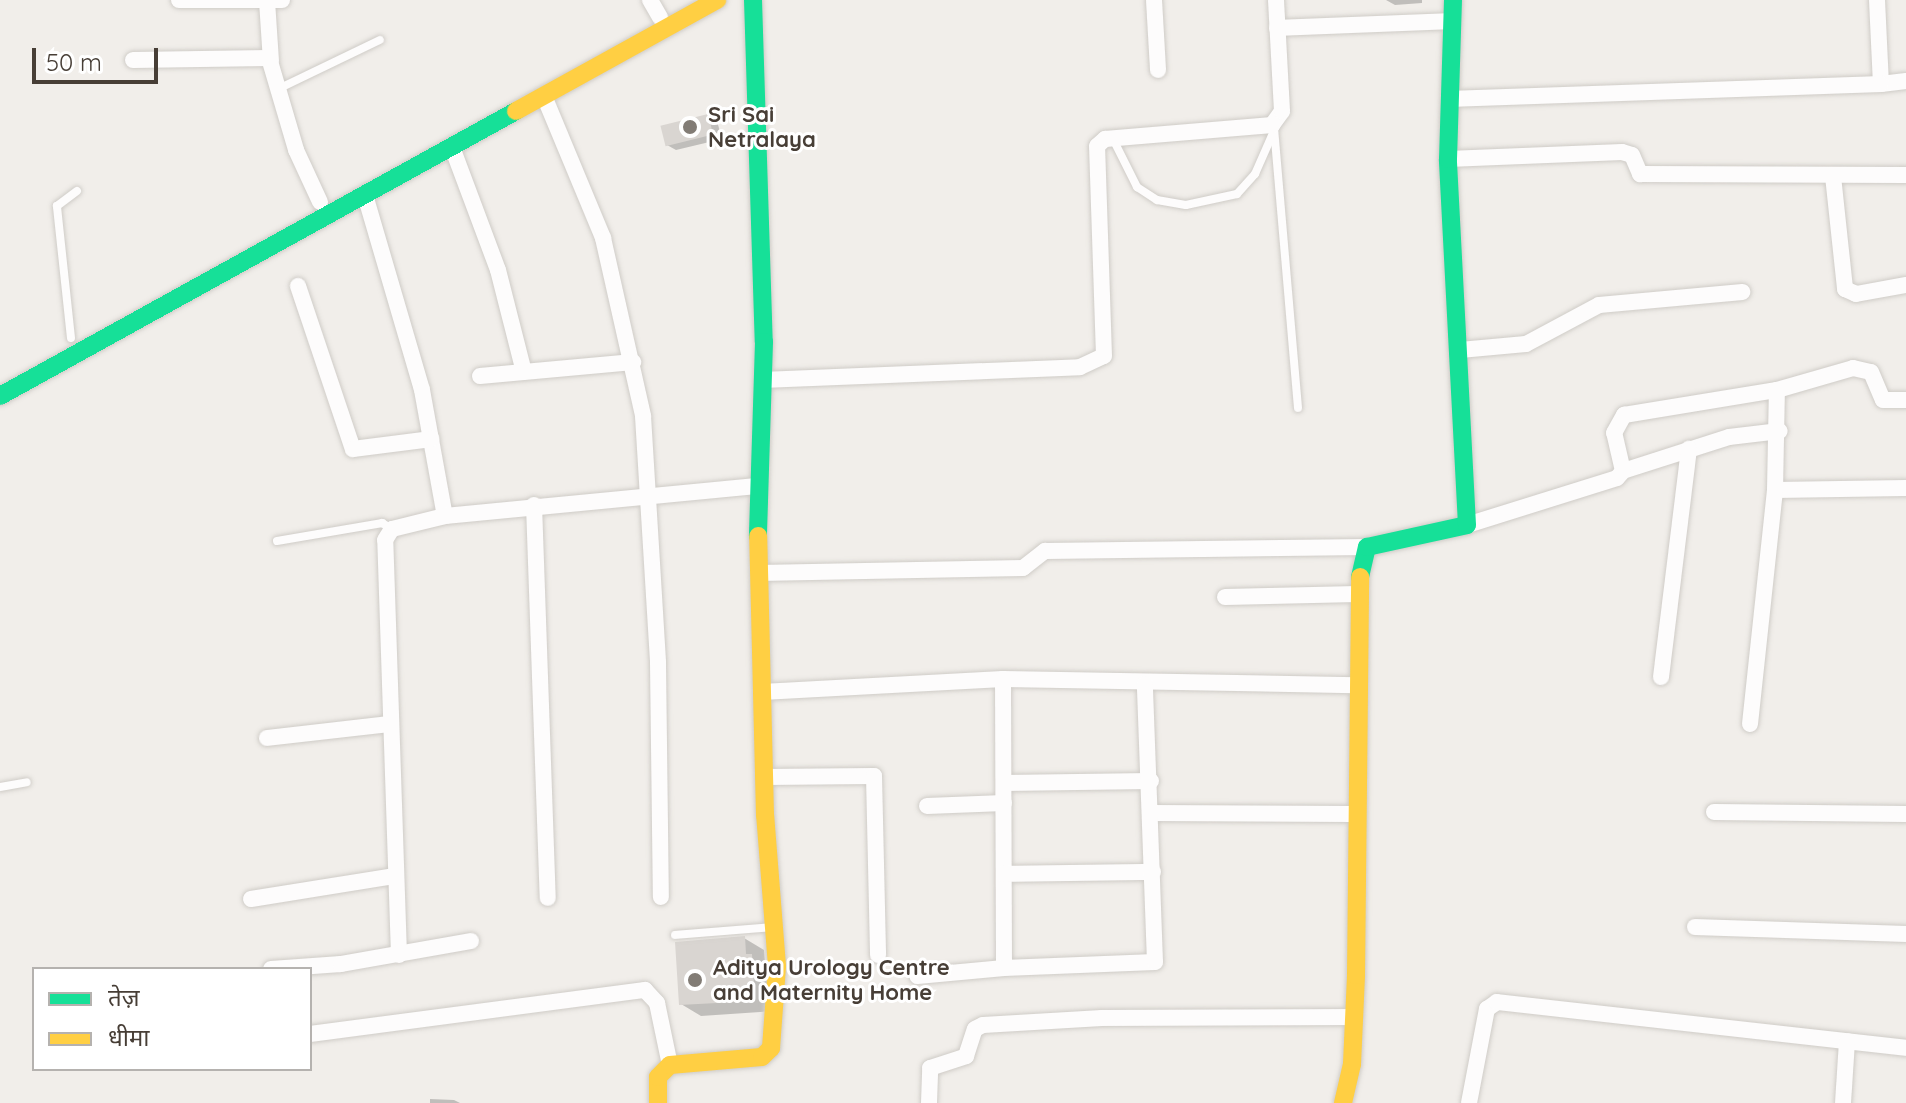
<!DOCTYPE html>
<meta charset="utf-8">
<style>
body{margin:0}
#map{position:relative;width:1906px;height:1103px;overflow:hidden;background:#f1eeea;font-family:Quicksand,"Noto Sans Devanagari",sans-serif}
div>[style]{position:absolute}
.shadow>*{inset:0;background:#0003}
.building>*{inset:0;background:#d9d5d1;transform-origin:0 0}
.roads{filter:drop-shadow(0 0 2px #cfccc7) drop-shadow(0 0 2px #cfccc7)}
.lane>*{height:8px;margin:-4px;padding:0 4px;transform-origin:4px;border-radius:4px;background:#fdfcfc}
.street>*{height:16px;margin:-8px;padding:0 8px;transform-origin:8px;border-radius:8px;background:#fdfcfc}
.fast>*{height:18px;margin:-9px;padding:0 9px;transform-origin:9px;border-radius:9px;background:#16e098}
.slow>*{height:18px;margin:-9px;padding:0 9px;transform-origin:9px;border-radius:9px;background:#ffcf43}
.dots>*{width:22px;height:22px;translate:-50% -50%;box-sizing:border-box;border:4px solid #fff;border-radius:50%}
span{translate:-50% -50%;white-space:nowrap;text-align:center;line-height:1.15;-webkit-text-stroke:6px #fff;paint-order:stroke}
.poi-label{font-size:22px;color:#473e36;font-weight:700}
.left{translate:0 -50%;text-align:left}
.legend{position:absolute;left:32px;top:967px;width:280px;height:104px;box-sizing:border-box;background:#fff;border:2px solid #b5b2af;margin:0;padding:10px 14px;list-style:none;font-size:24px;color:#473e36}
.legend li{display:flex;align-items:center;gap:16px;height:40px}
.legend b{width:40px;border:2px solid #b5b2af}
.scale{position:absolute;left:32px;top:48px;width:126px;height:36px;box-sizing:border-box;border:4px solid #473e36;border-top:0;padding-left:10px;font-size:24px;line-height:28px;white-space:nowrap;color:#473e36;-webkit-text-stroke:6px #fff;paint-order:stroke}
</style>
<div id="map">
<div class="shadow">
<div style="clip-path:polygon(1386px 0,1422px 0,1422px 3px,1395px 5px)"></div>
<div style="clip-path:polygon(708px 116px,717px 121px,722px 139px,676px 150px,667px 145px)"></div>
<div style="clip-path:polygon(744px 938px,764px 950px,765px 963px,771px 967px,774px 1011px,701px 1016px,681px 1004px)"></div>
<div style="clip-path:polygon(430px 1099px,454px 1100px,460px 1103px,430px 1103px)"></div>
</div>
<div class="building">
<div style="left:708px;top:114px;width:21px;height:49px;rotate:76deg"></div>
<div style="clip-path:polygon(745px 936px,746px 954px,752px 954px,755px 1001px,679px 1005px,675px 942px)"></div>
</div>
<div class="roads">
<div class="lane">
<div style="left:278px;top:89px;width:113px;rotate:-25.7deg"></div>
<div style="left:1274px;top:128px;width:281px;rotate:85.1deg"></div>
<div style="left:1113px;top:139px;width:54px;rotate:63.4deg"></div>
<div style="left:1137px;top:187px;width:24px;rotate:33deg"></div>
<div style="left:1157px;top:200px;width:29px;rotate:10deg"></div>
<div style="left:1186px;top:205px;width:52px;rotate:-12.2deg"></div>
<div style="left:1237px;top:194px;width:27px;rotate:-48deg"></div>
<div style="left:1255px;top:174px;width:45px;rotate:-66.3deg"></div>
<div style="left:71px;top:338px;width:133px;rotate:-96.1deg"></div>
<div style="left:57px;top:206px;width:25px;rotate:-37deg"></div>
<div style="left:277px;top:541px;width:107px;rotate:-9.7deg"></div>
<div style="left:382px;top:523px;width:12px;rotate:31deg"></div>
<div style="left:0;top:787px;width:27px;rotate:-10deg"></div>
<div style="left:675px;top:935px;width:98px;rotate:-4.7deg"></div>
</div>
<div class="street">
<div style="left:179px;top:0;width:103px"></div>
<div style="left:650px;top:0;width:20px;rotate:60deg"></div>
<div style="left:1154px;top:0;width:70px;rotate:86.7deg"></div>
<div style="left:1877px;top:0;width:84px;rotate:87.3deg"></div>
<div style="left:1881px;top:84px;width:25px;rotate:-7deg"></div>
<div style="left:267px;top:1px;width:60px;rotate:86.2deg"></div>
<div style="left:1277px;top:28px;width:175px;rotate:-2.3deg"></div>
<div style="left:133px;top:60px;width:136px;rotate:-0.8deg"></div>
<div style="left:269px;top:58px;width:96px;rotate:73.6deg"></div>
<div style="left:296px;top:150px;width:57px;rotate:65.2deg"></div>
<div style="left:544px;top:96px;width:154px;rotate:67.4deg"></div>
<div style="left:603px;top:238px;width:182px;rotate:77.3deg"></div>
<div style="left:643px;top:416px;width:247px;rotate:86.5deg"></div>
<div style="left:658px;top:663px;width:234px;rotate:89.3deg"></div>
<div style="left:1449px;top:99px;width:432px;rotate:-2deg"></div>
<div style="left:452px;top:147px;width:131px;rotate:69.5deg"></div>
<div style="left:498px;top:270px;width:105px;rotate:75.7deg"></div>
<div style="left:1448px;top:159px;width:174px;rotate:-2.3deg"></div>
<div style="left:1622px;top:152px;width:10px;rotate:17deg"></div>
<div style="left:1632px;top:155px;width:21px;rotate:67deg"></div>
<div style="left:1640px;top:174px;width:266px;rotate:0.2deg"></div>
<div style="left:1833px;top:176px;width:114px;rotate:83.9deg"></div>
<div style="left:1845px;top:289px;width:12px;rotate:24deg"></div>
<div style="left:1856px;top:294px;width:51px;rotate:-10.2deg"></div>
<div style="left:365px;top:195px;width:203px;rotate:73.7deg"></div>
<div style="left:422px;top:390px;width:128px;rotate:79.7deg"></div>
<div style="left:298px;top:286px;width:172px;rotate:71.4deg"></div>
<div style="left:353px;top:449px;width:79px;rotate:-7.3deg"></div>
<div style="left:1460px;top:350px;width:66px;rotate:-5.2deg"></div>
<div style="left:1526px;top:344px;width:83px;rotate:-28.1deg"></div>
<div style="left:1599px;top:305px;width:144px;rotate:-5.2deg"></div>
<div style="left:480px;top:376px;width:154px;rotate:-5.2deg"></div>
<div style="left:762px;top:380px;width:318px;rotate:-2.3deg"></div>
<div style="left:1080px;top:367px;width:26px;rotate:-25deg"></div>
<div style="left:1104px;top:356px;width:210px;rotate:-91.9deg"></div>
<div style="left:1097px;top:146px;width:11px;rotate:-41deg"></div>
<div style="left:1105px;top:139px;width:168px;rotate:-4.8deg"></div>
<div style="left:1272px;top:125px;width:17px;rotate:-54deg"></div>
<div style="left:1282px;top:111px;width:111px;rotate:-93.1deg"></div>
<div style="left:1623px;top:471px;width:111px;rotate:-17.8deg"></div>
<div style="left:1729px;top:437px;width:51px;rotate:-6.7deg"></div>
<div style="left:1775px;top:490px;width:131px;rotate:-0.9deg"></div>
<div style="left:534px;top:505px;width:393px;rotate:88deg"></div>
<div style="left:1467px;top:525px;width:157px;rotate:-17.4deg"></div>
<div style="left:1617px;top:478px;width:9px;rotate:-49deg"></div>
<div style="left:1623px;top:471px;width:39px;rotate:-103deg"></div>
<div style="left:1614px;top:433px;width:21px;rotate:-61deg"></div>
<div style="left:1624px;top:415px;width:155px;rotate:-9.3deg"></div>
<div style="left:1777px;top:390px;width:79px;rotate:-16.1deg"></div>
<div style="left:1853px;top:368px;width:18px;rotate:13deg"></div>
<div style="left:1871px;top:372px;width:30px;rotate:67deg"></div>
<div style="left:1883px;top:400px;width:23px"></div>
<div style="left:759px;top:573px;width:264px;rotate:-1.1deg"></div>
<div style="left:1023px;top:568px;width:28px;rotate:-38deg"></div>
<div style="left:1045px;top:551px;width:322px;rotate:-0.7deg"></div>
<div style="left:1225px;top:597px;width:132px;rotate:-1.3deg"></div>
<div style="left:1661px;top:677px;width:230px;rotate:-83deg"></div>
<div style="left:1003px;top:679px;width:353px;rotate:1deg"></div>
<div style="left:762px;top:692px;width:241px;rotate:-3.1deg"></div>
<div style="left:1003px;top:679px;width:289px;rotate:89.8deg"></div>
<div style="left:1004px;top:968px;width:87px;rotate:174.7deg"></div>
<div style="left:1750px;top:724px;width:235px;rotate:-83.9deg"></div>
<div style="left:1775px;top:490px;width:100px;rotate:-88.9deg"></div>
<div style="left:267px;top:738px;width:124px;rotate:-6.5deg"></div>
<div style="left:764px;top:777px;width:110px;rotate:-0.5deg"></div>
<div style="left:874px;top:776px;width:179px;rotate:88.7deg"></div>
<div style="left:1004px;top:783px;width:147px;rotate:-0.8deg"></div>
<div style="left:927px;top:806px;width:77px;rotate:-2.2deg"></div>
<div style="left:1714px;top:812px;width:192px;rotate:0.6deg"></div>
<div style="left:1151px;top:813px;width:202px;rotate:0.3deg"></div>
<div style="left:1004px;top:874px;width:149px;rotate:-0.8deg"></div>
<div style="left:251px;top:899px;width:146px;rotate:-9.1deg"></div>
<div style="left:1695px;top:927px;width:211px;rotate:1.9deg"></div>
<div style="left:399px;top:955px;width:415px;rotate:-91.9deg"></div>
<div style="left:385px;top:540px;width:13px;rotate:-58deg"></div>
<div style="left:392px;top:529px;width:55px;rotate:-13.8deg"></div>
<div style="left:445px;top:516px;width:313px;rotate:-5.5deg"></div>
<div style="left:1004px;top:968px;width:151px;rotate:-2.3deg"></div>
<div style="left:1155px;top:962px;width:278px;rotate:-92.1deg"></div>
<div style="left:271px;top:969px;width:70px;rotate:-4.1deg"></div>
<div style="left:341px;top:964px;width:132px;rotate:-10deg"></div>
<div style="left:310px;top:1034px;width:338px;rotate:-7.5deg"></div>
<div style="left:645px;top:990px;width:18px;rotate:47deg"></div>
<div style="left:657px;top:1003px;width:63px;rotate:78.2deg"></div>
<div style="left:929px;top:1103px;width:35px;rotate:-88deg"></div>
<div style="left:930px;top:1068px;width:38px;rotate:-18deg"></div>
<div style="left:966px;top:1056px;width:28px;rotate:-72deg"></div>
<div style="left:975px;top:1029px;width:9px;rotate:-27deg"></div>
<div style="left:983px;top:1025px;width:119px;rotate:-3.4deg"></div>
<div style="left:1102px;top:1018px;width:252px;rotate:-0.2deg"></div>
<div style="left:1469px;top:1103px;width:96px;rotate:-79.2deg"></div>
<div style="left:1487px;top:1009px;width:12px;rotate:-35deg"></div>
<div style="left:1497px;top:1002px;width:412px;rotate:6.4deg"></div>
<div style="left:1843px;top:1103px;width:62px;rotate:-86.3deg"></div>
</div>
<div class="fast">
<div style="left:753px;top:0;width:342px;rotate:88.2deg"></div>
<div style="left:764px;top:342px;width:194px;rotate:91.8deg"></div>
<div style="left:0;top:396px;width:589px;rotate:-28.91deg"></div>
<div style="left:1360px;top:577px;width:31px;rotate:-77deg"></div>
<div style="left:1367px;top:547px;width:102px;rotate:-12.4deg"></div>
<div style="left:1467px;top:525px;width:366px;rotate:-93deg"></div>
<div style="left:1448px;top:159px;width:159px;rotate:-88.2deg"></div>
</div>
<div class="slow">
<div style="left:516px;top:111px;width:230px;rotate:-28.9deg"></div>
<div style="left:658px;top:1103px;width:26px;rotate:-90deg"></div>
<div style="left:658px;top:1077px;width:17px;rotate:-45deg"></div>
<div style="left:670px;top:1065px;width:92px;rotate:-5deg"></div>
<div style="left:762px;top:1057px;width:13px;rotate:-45deg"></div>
<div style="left:771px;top:1048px;width:82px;rotate:-85.8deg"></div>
<div style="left:777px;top:966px;width:151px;rotate:-94.5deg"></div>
<div style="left:765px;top:815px;width:279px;rotate:-91.4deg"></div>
<div style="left:1343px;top:1103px;width:40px;rotate:-77deg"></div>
<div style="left:1352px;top:1064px;width:89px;rotate:-87.4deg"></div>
<div style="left:1356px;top:975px;width:398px;rotate:-89.4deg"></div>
</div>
</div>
<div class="dots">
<div style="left:690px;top:127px;background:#827c75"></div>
<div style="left:695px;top:980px;background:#827c75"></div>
</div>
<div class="poi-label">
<span class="left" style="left:708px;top:127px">Sri Sai<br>Netralaya</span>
<span class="left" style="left:713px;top:980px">Aditya Urology Centre<br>and Maternity Home</span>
</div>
<ul class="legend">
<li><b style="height:10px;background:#16e098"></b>तेज़</li>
<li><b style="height:10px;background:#ffcf43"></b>धीमा</li>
</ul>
<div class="scale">50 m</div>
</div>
